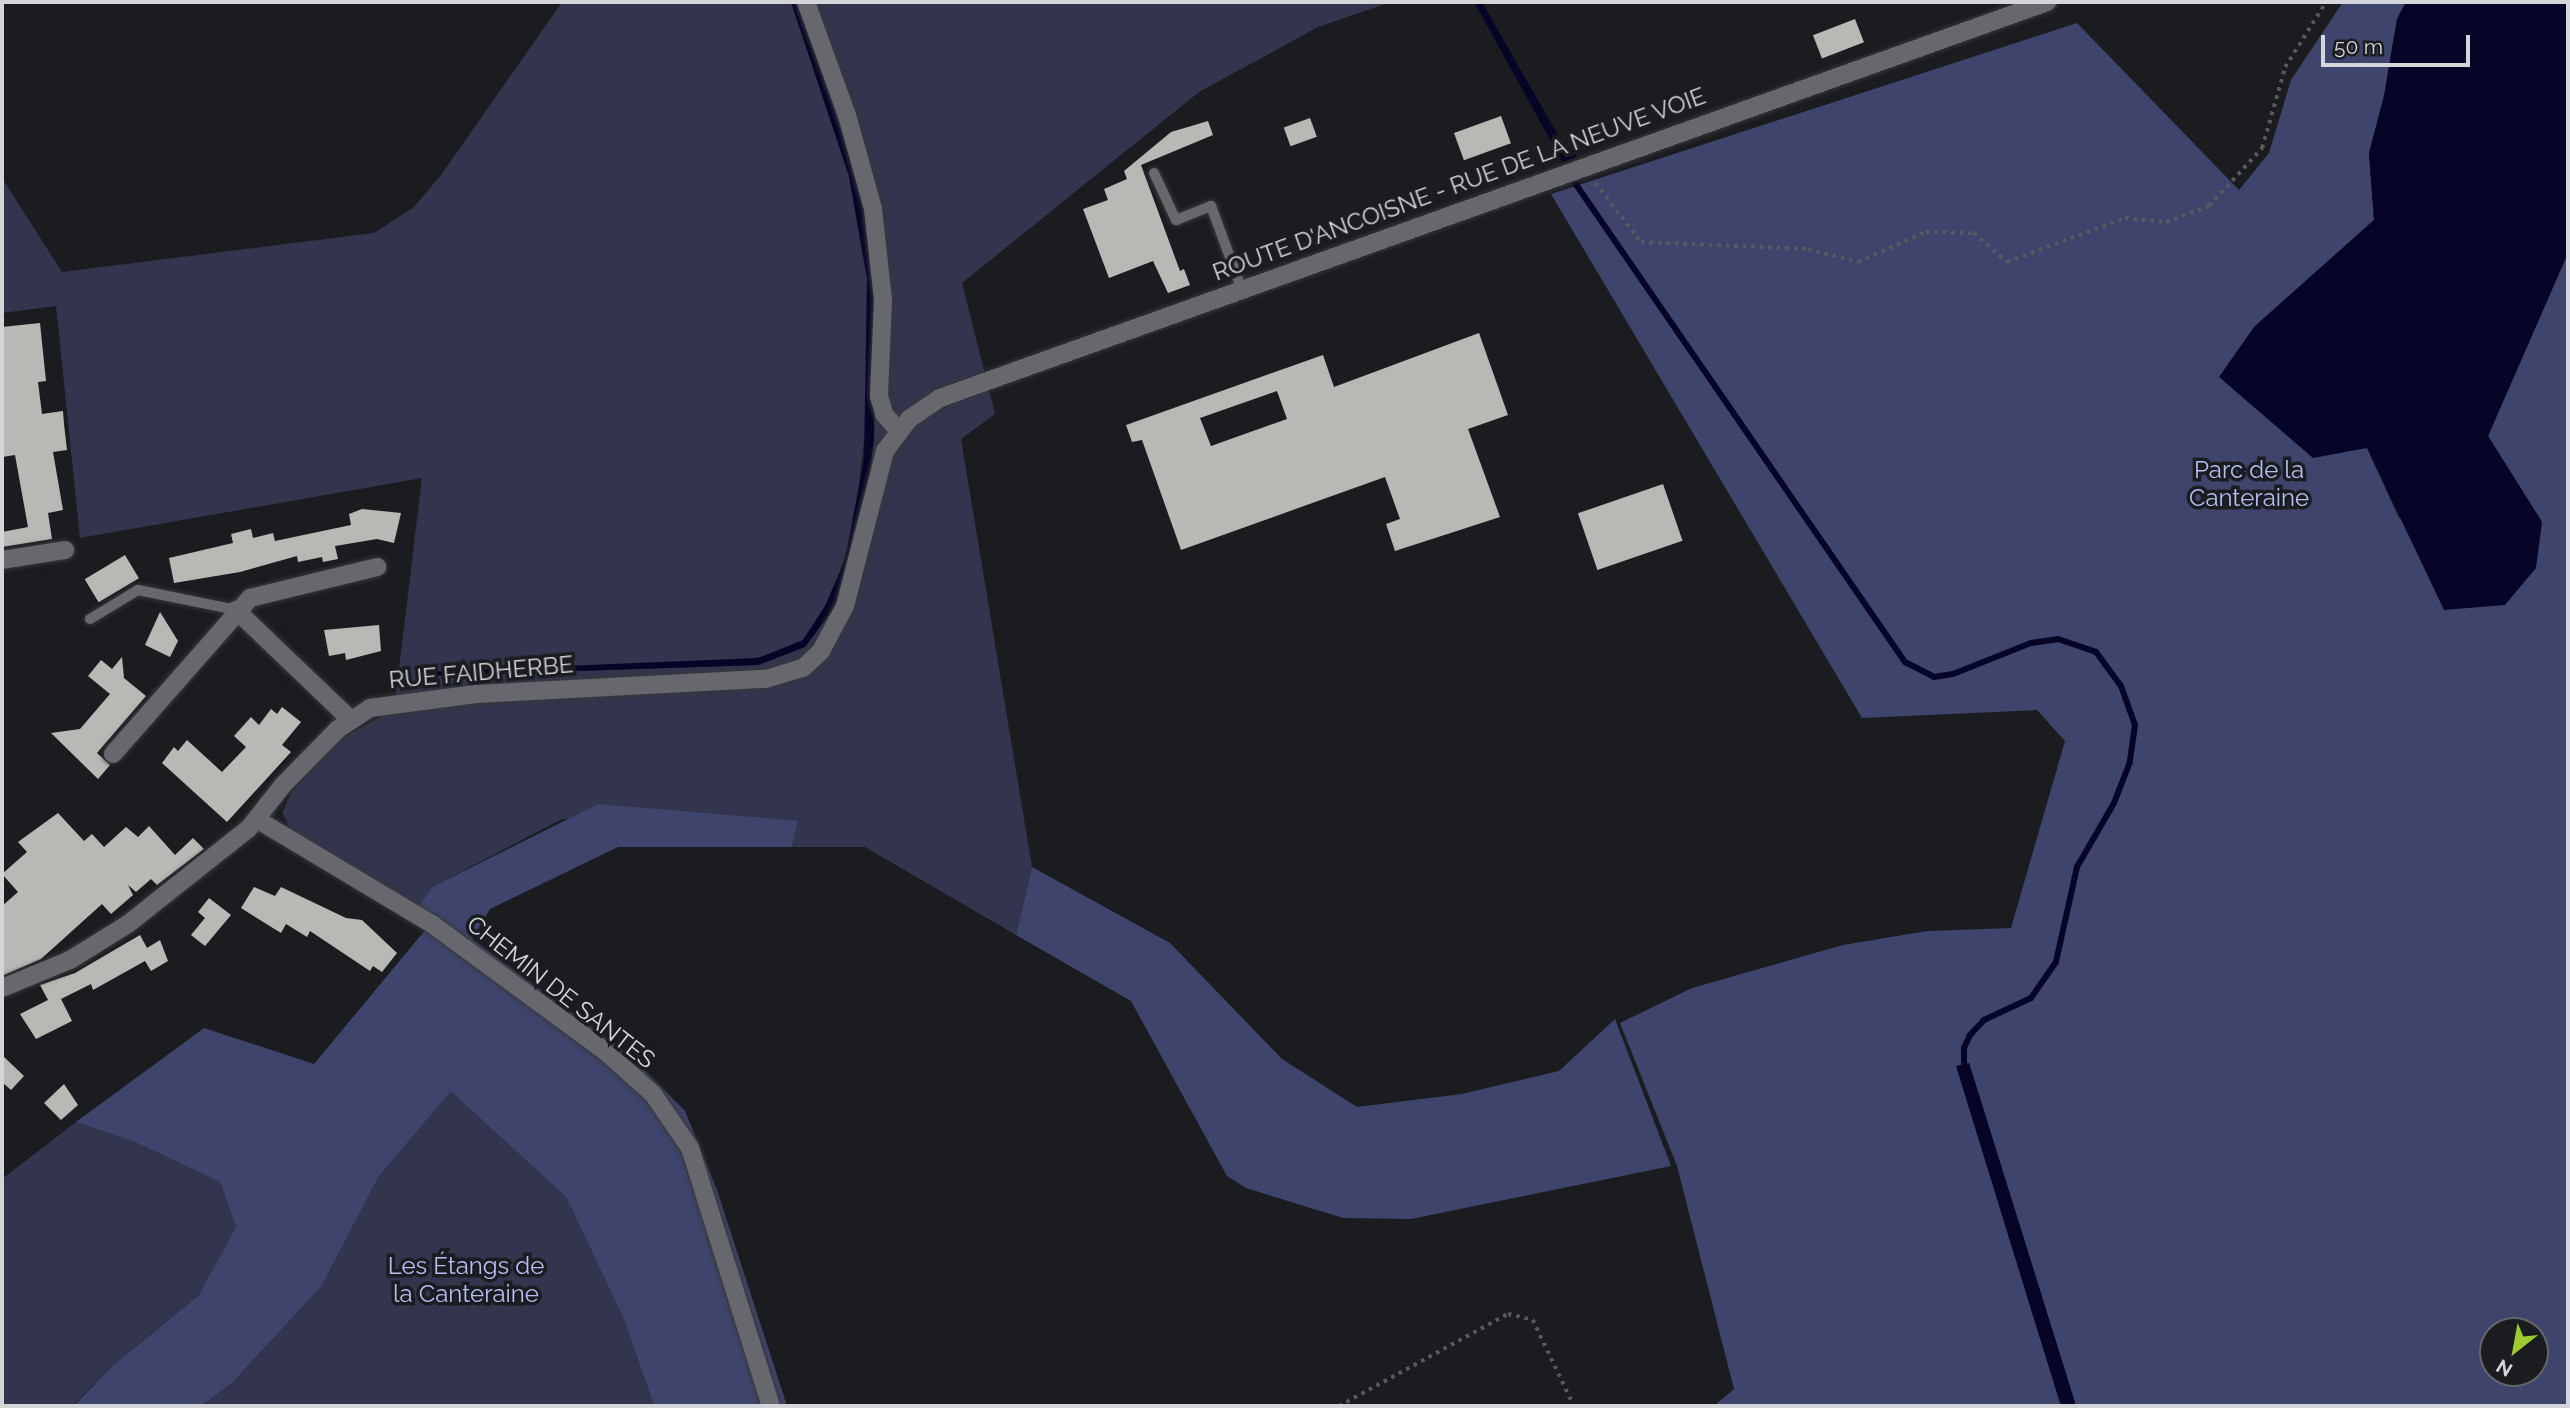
<!DOCTYPE html>
<meta charset="utf-8">
<style>
body{margin:0}
#map{position:relative;width:2570px;height:1408px;overflow:hidden;background:#1b1c20;font-family:Raleway,sans-serif}
div>[style]{position:absolute}
.green>*{inset:0;background:#32354d}
.forest>*{inset:0;background:#3f446c}
.water>*{inset:0;background:#070527}
.stream>*{height:6px;margin:-3px;padding:0 3px;transform-origin:3px;border-radius:3px;background:#070527}
.building>*{inset:0;background:#b7bab4;transform-origin:0 0}
.path>*{height:3.5px;margin-top:-1.75px;transform-origin:0;background:repeating-linear-gradient(90deg,#58595d 0 3.5px,transparent 0 8.5px)}
.roads{filter:drop-shadow(0 0 2px #37383b) drop-shadow(0 0 2px #37383b)}
.service>*{height:10px;margin:-5px;padding:0 5px;transform-origin:5px;border-radius:5px;background:#67686d}
.minor>*{height:18px;margin:-9px;padding:0 9px;transform-origin:9px;border-radius:9px;background:#67686d}
span{translate:-50% -50%;white-space:nowrap;text-align:center;line-height:1.15;-webkit-text-stroke:7px #1b1c20;paint-order:stroke}
.street-label{font-size:24px;color:#d4d5d8}
.park-label{font-size:24px;color:#b5bef5}
.frame{position:absolute;inset:0;border:4px solid #d4d5d8;pointer-events:none}
.north{position:absolute;left:2479px;top:1317px;width:70px;height:70px;box-sizing:border-box;background:#1b1c20;border:2px solid #65666a;border-radius:50%;rotate:211deg;font-size:19px;font-weight:700;line-height:28px;text-align:center;color:#d4d5d8}
.north::after{content:'';display:block;margin:auto;width:24px;height:32px;background:#9cca31;clip-path:polygon(50% 0,100% 100%,50% 72%,0 100%)}
.scale{position:absolute;left:2321px;top:35px;width:149px;height:32px;box-sizing:border-box;border:4px solid #d4d5d8;border-top:0;padding-left:9px;font-size:21px;line-height:24px;white-space:nowrap;color:#d4d5d8;-webkit-text-stroke:5px #1b1c20;paint-order:stroke}
</style>
<div id="map">
<div class="green">
<div style="clip-path:polygon(562px 2px,791px 2px,849px 176px,867px 278px,867px 414px,855px 522px,835px 588px,816px 623px,803px 640px,777px 654px,743px 660px,422px 672px,428px 676px,758px 665px,805px 647px,835px 607px,867px 491px,869px 228px,798px 2px,1391px 2px,1318px 27px,1199px 92px,962px 283px,995px 414px,961px 439px,1032px 867px,1016px 935px,865px 847px,792px 847px,798px 821px,562px 819px,432px 887px,419px 906px,291px 830px,282px 813px,292px 791px,343px 737px,394px 710px,422px 478px,80px 538px,56px 306px,2px 313px,2px 178px,62px 272px,374px 233px,414px 207px,441px 175px)"></div>
<div style="clip-path:polygon(451px 1090px,566px 1197px,625px 1322px,654px 1406px,201px 1406px,232px 1383px,321px 1287px,379px 1176px)"></div>
<div style="clip-path:polygon(76px 1122px,137px 1143px,220px 1182px,236px 1227px,198px 1296px,111px 1367px,73px 1406px,2px 1406px,2px 1179px)"></div>
</div>
<div class="forest">
<div style="clip-path:polygon(evenodd,2343px 2px,2406px 2px,2397px 19px,2384px 96px,2369px 153px,2374px 220px,2254px 327px,2367px 448px,2399px 518px,2542px 522px,2488px 436px,2568px 253px,2568px 1406px,2076px 1406px,1969px 1063px,1957px 1067px,2061px 1406px,1714px 1406px,1734px 1389px,1677px 1166px,1620px 1023px,1692px 988px,1843px 945px,1927px 931px,2011px 928px,2065px 741px,2037px 710px,1862px 718px,1551px 194px,2077px 23px,2239px 190px,2269px 153px,2291px 80px,2343px 2px,2493px 1331px,2535px 1331px,2535px 1373px,2493px 1373px,2493px 1331px)"></div>
<div style="clip-path:polygon(598px 804px,798px 821px,792px 847px,618px 847px,490px 909px,472px 939px,631px 1057px,685px 1111px,717px 1190px,787px 1406px,654px 1406px,625px 1322px,566px 1197px,451px 1091px,379px 1176px,321px 1287px,232px 1383px,201px 1406px,74px 1406px,111px 1367px,198px 1296px,236px 1227px,220px 1182px,137px 1143px,76px 1122px,204px 1028px,314px 1064px,436px 917px,419px 906px,432px 887px)"></div>
<div style="clip-path:polygon(1032px 867px,1170px 943px,1282px 1059px,1357px 1107px,1462px 1094px,1559px 1071px,1615px 1019px,1671px 1166px,1411px 1219px,1343px 1218px,1246px 1188px,1227px 1176px,1131px 1001px,1016px 935px)"></div>
</div>
<div class="water">
<div style="clip-path:polygon(791px 2px,798px 2px,862px 193px,876px 296px,874px 440px,868px 491px,835px 607px,805px 647px,758px 665px,428px 676px,420px 672px,758px 658px,803px 640px,825px 606px,845px 560px,864px 459px,867px 278px,849px 176px)"></div>
<div style="clip-path:polygon(1474px 2px,1482px 2px,1567px 151px,1573px 149px,1577px 157px,1563px 163px)"></div>
<div style="clip-path:polygon(2406px 2px,2568px 2px,2568px 253px,2488px 436px,2542px 522px,2536px 568px,2505px 605px,2444px 610px,2367px 448px,2313px 458px,2219px 377px,2254px 327px,2374px 220px,2369px 153px,2384px 96px,2397px 19px)"></div>
<div style="clip-path:polygon(1969px 1063px,2039px 1287px,2076px 1406px,2061px 1406px,2034px 1319px,1956px 1066px)"></div>
</div>
<div class="stream">
<div style="left:1575px;top:183px;width:582px;rotate:55.44deg"></div>
<div style="left:1905px;top:662px;width:33px;rotate:27deg"></div>
<div style="left:1934px;top:677px;width:19px;rotate:-9deg"></div>
<div style="left:1953px;top:674px;width:84px;rotate:-21.7deg"></div>
<div style="left:2031px;top:643px;width:27px;rotate:-8deg"></div>
<div style="left:2058px;top:639px;width:40px;rotate:18.9deg"></div>
<div style="left:2096px;top:652px;width:42px;rotate:53.7deg"></div>
<div style="left:2121px;top:686px;width:41px;rotate:70.3deg"></div>
<div style="left:2135px;top:725px;width:37px;rotate:98deg"></div>
<div style="left:2130px;top:762px;width:44px;rotate:111.3deg"></div>
<div style="left:2114px;top:803px;width:74px;rotate:120deg"></div>
<div style="left:2077px;top:867px;width:97px;rotate:102.5deg"></div>
<div style="left:2056px;top:962px;width:44px;rotate:124.8deg"></div>
<div style="left:2031px;top:998px;width:52px;rotate:154.9deg"></div>
<div style="left:1984px;top:1020px;width:21px;rotate:133deg"></div>
<div style="left:1970px;top:1035px;width:14px;rotate:115deg"></div>
<div style="left:1964px;top:1048px;width:22px;rotate:90deg"></div>
</div>
<div class="building">
<div style="left:1855px;top:19px;width:25px;height:45px;rotate:69deg"></div>
<div style="left:1501px;top:116px;width:29px;height:50px;rotate:70deg"></div>
<div style="left:1310px;top:118px;width:20px;height:28px;rotate:70deg"></div>
<div style="clip-path:polygon(1208px 121px,1213px 135px,1141px 165px,1180px 271px,1184px 269px,1190px 285px,1168px 293px,1153px 261px,1109px 278px,1083px 209px,1108px 200px,1104px 189px,1127px 179px,1124px 171px,1171px 132px)"></div>
<div style="clip-path:polygon(40px 323px,46px 381px,38px 382px,42px 414px,63px 411px,64px 424px,67px 450px,53px 452px,63px 510px,48px 513px,52px 539px,2px 547px,2px 532px,28px 527px,15px 455px,2px 457px,2px 327px)"></div>
<div style="clip-path:polygon(evenodd,1479px 333px,1508px 415px,1468px 429px,1500px 517px,1395px 551px,1386px 524px,1400px 519px,1385px 477px,1181px 550px,1142px 440px,1132px 442px,1126px 425px,1323px 355px,1334px 387px,1479px 333px,1277px 391px,1287px 419px,1211px 446px,1200px 418px,1277px 391px)"></div>
<div style="left:1663px;top:484px;width:60px;height:90px;rotate:71deg"></div>
<div style="clip-path:polygon(362px 509px,401px 513px,394px 543px,377px 539px,335px 546px,338px 559px,323px 562px,322px 557px,298px 562px,297px 556px,240px 572px,174px 583px,169px 558px,233px 543px,231px 534px,251px 529px,253px 538px,273px 533px,275px 541px,351px 525px,349px 514px)"></div>
<div style="left:125px;top:555px;width:27px;height:47px;rotate:59deg"></div>
<div style="clip-path:polygon(160px 612px,178px 641px,170px 657px,145px 645px)"></div>
<div style="clip-path:polygon(379px 625px,381px 651px,346px 660px,345px 653px,329px 656px,324px 630px)"></div>
<div style="clip-path:polygon(122px 657px,124px 678px,146px 696px,97px 753px,110px 765px,98px 779px,51px 733px,80px 729px,110px 694px,88px 676px,101px 660px,112px 669px)"></div>
<div style="clip-path:polygon(282px 707px,301px 722px,282px 745px,291px 752px,227px 822px,162px 763px,174px 747px,178px 751px,187px 740px,222px 772px,246px 747px,234px 736px,251px 717px,259px 725px,271px 709px,277px 714px)"></div>
<div style="clip-path:polygon(58px 813px,84px 841px,92px 834px,104px 847px,126px 827px,138px 837px,149px 826px,175px 855px,193px 838px,204px 849px,157px 885px,151px 879px,136px 892px,128px 885px,133px 895px,111px 914px,102px 904px,41px 959px,2px 976px,2px 906px,18px 892px,2px 874px,27px 852px,18px 842px)"></div>
<div style="clip-path:polygon(254px 887px,275px 896px,281px 887px,346px 918px,362px 920px,397px 953px,382px 972px,373px 966px,370px 971px,310px 931px,307px 937px,286px 924px,281px 933px,241px 908px)"></div>
<div style="clip-path:polygon(209px 898px,231px 915px,205px 946px,191px 935px,205px 918px,198px 912px)"></div>
<div style="clip-path:polygon(140px 935px,147px 948px,160px 940px,168px 961px,151px 971px,145px 961px,93px 990px,91px 984px,61px 999px,72px 1021px,36px 1039px,20px 1014px,48px 1000px,40px 985px,75px 973px)"></div>
<div style="clip-path:polygon(2px 1055px,24px 1076px,11px 1090px,2px 1082px)"></div>
<div style="clip-path:polygon(64px 1084px,78px 1105px,61px 1120px,44px 1103px)"></div>
</div>
<div class="path">
<div style="left:1596px;top:183px;width:74px;rotate:52.7deg"></div>
<div style="left:1641px;top:242px;width:167px;rotate:2.4deg"></div>
<div style="left:1808px;top:249px;width:52px;rotate:14.6deg"></div>
<div style="left:1858px;top:262px;width:74px;rotate:-23.8deg"></div>
<div style="left:1926px;top:232px;width:48px;rotate:1.2deg"></div>
<div style="left:1974px;top:233px;width:44px;rotate:41.3deg"></div>
<div style="left:2007px;top:262px;width:126px;rotate:-20.4deg"></div>
<div style="left:2125px;top:218px;width:41px;rotate:5.6deg"></div>
<div style="left:2166px;top:222px;width:46px;rotate:-20.4deg"></div>
<div style="left:2209px;top:206px;width:79px;rotate:-47.6deg"></div>
<div style="left:2262px;top:148px;width:84px;rotate:-74.1deg"></div>
<div style="left:2285px;top:67px;width:77px;rotate:-57.8deg"></div>
<div style="left:1339px;top:1406px;width:192px;rotate:-28.6deg"></div>
<div style="left:1508px;top:1314px;width:26px;rotate:13deg"></div>
<div style="left:1533px;top:1320px;width:95px;rotate:64.5deg"></div>
</div>
<div class="roads">
<div class="service">
<div style="left:1154px;top:173px;width:52px;rotate:64.9deg"></div>
<div style="left:1176px;top:220px;width:38px;rotate:-22deg"></div>
<div style="left:1211px;top:206px;width:86px;rotate:69.7deg"></div>
<div style="left:90px;top:619px;width:56px;rotate:-31.1deg"></div>
<div style="left:138px;top:590px;width:100px;rotate:11.5deg"></div>
</div>
<div class="minor">
<div style="left:806px;top:2px;width:120px;rotate:70.1deg"></div>
<div style="left:847px;top:115px;width:98px;rotate:74.5deg"></div>
<div style="left:873px;top:209px;width:92px;rotate:83.7deg"></div>
<div style="left:883px;top:300px;width:96px;rotate:92.4deg"></div>
<div style="left:879px;top:396px;width:19px;rotate:74deg"></div>
<div style="left:884px;top:414px;width:21px;rotate:49deg"></div>
<div style="left:2px;top:560px;width:64px;rotate:-9deg"></div>
<div style="left:236px;top:610px;width:158px;rotate:43.7deg"></div>
<div style="left:113px;top:754px;width:208px;rotate:-48.7deg"></div>
<div style="left:250px;top:598px;width:131px;rotate:-13.7deg"></div>
<div style="left:258px;top:820px;width:203px;rotate:30.9deg"></div>
<div style="left:432px;top:924px;width:216px;rotate:36.3deg"></div>
<div style="left:606px;top:1052px;width:63px;rotate:41.8deg"></div>
<div style="left:653px;top:1094px;width:65px;rotate:55.6deg"></div>
<div style="left:690px;top:1148px;width:270px;rotate:72.6deg"></div>
<div style="left:2px;top:988px;width:74px;rotate:-22.4deg"></div>
<div style="left:70px;top:960px;width:68px;rotate:-31.8deg"></div>
<div style="left:128px;top:924px;width:154px;rotate:-38.4deg"></div>
<div style="left:249px;top:828px;width:55px;rotate:-51.7deg"></div>
<div style="left:283px;top:785px;width:78px;rotate:-45.5deg"></div>
<div style="left:338px;top:729px;width:38px;rotate:-33deg"></div>
<div style="left:370px;top:708px;width:107px;rotate:-7.5deg"></div>
<div style="left:476px;top:694px;width:290px;rotate:-3deg"></div>
<div style="left:766px;top:679px;width:39px;rotate:-17deg"></div>
<div style="left:803px;top:668px;width:25px;rotate:-43deg"></div>
<div style="left:821px;top:651px;width:51px;rotate:-61.9deg"></div>
<div style="left:845px;top:606px;width:160px;rotate:-75.5deg"></div>
<div style="left:885px;top:451px;width:40px;rotate:-53deg"></div>
<div style="left:909px;top:419px;width:37px;rotate:-34deg"></div>
<div style="left:940px;top:398px;width:1176px;rotate:-19.68deg"></div>
</div>
</div>
<div class="street-label">
<span style="left:1459px;top:184px;rotate:-20deg">ROUTE D'ANCOISNE - RUE DE LA NEUVE VOIE</span>
<span style="left:481px;top:672px;rotate:-5deg">RUE FAIDHERBE</span>
<span style="left:561px;top:992px;rotate:38deg">CHEMIN DE SANTES</span>
</div>
<div class="park-label">
<span style="left:2249px;top:484px">Parc de la<br>Canteraine</span>
<span style="left:466px;top:1280px">Les Étangs de<br>la Canteraine</span>
</div>
<div class="frame"></div>
<div class="north">N</div>
<div class="scale">50 m</div>
</div>
